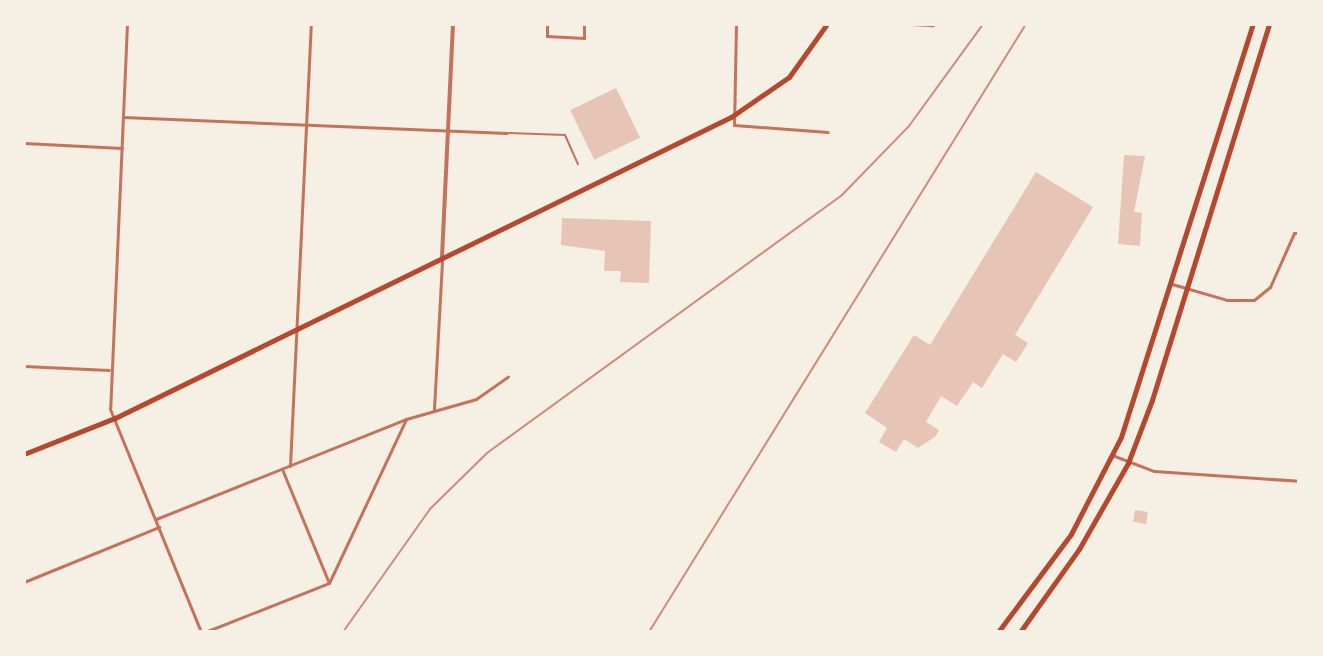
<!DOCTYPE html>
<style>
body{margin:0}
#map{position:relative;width:1323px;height:656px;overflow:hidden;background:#f6efe4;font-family:"Nunito Sans",sans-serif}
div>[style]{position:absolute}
.building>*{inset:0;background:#e6c5b7;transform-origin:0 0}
.service>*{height:2px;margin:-1px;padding:0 1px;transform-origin:1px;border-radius:1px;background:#c5725c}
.minor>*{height:3px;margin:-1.5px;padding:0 1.5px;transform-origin:1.5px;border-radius:1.5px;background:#c5725c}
.tertiary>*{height:4px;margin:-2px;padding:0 2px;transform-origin:2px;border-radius:2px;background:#c5725c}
.secondary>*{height:5px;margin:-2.5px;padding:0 2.5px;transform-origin:2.5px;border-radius:2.5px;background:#b5482f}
.rail>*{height:2px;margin:-1px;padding:0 1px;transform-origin:1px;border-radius:1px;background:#cf8b77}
span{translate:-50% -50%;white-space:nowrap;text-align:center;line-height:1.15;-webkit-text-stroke:7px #f6efe4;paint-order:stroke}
.frame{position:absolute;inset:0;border:26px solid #f6efe4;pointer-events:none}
</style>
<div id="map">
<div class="building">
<div style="left:616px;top:88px;width:55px;height:51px;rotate:64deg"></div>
<div style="clip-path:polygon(1124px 155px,1145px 156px,1134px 212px,1142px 213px,1140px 246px,1118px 244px)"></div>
<div style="clip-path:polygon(1036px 172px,1093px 207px,1015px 335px,1028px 343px,1016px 362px,1003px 354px,982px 388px,973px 382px,957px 406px,941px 396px,926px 422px,939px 430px,936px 436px,918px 448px,904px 439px,896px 452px,879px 442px,887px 428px,865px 413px,914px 335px,930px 345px)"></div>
<div style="clip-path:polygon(562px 218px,651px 221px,649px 283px,620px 282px,621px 271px,604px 271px,605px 251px,561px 245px)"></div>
<div style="left:1135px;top:510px;width:13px;height:12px;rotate:9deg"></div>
</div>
<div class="service">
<div style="left:509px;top:133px;width:56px;rotate:2deg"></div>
<div style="left:565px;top:135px;width:32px;rotate:66deg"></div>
</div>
<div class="minor">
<div style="left:127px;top:24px;width:385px;rotate:92.5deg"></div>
<div style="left:110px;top:409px;width:241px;rotate:67.8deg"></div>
<div style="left:547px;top:24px;width:12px;rotate:90deg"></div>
<div style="left:547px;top:36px;width:37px;rotate:3deg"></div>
<div style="left:584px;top:38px;width:14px;rotate:-90deg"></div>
<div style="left:736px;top:24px;width:101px;rotate:91.1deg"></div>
<div style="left:734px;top:125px;width:94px;rotate:4.3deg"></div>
<div style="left:911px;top:24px;width:22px;rotate:3deg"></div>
<div style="left:123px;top:117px;width:384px;rotate:2.4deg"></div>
<div style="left:24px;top:143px;width:98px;rotate:2.9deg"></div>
<div style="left:1172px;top:284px;width:57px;rotate:16.2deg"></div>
<div style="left:1227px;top:300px;width:27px"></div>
<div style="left:1254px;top:300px;width:21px;rotate:-39deg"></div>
<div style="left:1270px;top:287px;width:59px;rotate:-66deg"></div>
<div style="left:1294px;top:233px;width:5px"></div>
<div style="left:24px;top:366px;width:85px;rotate:2.7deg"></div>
<div style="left:434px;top:409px;width:148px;rotate:-86.9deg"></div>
<div style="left:1112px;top:455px;width:45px;rotate:20.9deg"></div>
<div style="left:1154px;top:471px;width:145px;rotate:3.9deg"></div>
<div style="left:290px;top:466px;width:442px;rotate:-87.3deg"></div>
<div style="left:282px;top:469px;width:123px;rotate:67.6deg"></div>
<div style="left:156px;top:519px;width:269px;rotate:-21.8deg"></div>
<div style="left:406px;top:419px;width:73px;rotate:-15.9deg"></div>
<div style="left:476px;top:399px;width:39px;rotate:-35deg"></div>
<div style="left:24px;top:582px;width:146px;rotate:-22.2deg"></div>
<div style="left:205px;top:632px;width:133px;rotate:-21.6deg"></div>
<div style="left:329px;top:583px;width:181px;rotate:-64.8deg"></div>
</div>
<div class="tertiary">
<div style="left:442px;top:257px;width:233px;rotate:-87.3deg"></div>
</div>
<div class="secondary">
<div style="left:24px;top:454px;width:98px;rotate:-21.6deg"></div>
<div style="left:115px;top:418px;width:686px;rotate:-26.04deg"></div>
<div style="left:731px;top:117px;width:70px;rotate:-34.6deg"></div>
<div style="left:789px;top:77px;width:65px;rotate:-54.4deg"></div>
<div style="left:998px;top:632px;width:122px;rotate:-53.3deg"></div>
<div style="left:1071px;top:534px;width:109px;rotate:-62.7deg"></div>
<div style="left:1121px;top:437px;width:434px;rotate:-72.3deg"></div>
<div style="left:1020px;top:632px;width:102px;rotate:-54.6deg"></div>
<div style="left:1079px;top:549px;width:99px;rotate:-60.3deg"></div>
<div style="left:1128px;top:463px;width:67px;rotate:-69.1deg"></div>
<div style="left:1152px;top:400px;width:394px;rotate:-72.7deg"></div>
</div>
<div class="rail">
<div style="left:343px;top:632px;width:151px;rotate:-54.7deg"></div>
<div style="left:430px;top:509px;width:80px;rotate:-44.5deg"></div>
<div style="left:487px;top:453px;width:439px;rotate:-36deg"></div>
<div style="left:842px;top:195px;width:96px;rotate:-45.8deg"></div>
<div style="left:909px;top:126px;width:126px;rotate:-54deg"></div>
<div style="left:649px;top:632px;width:715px;rotate:-58.2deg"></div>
</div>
<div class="frame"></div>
</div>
